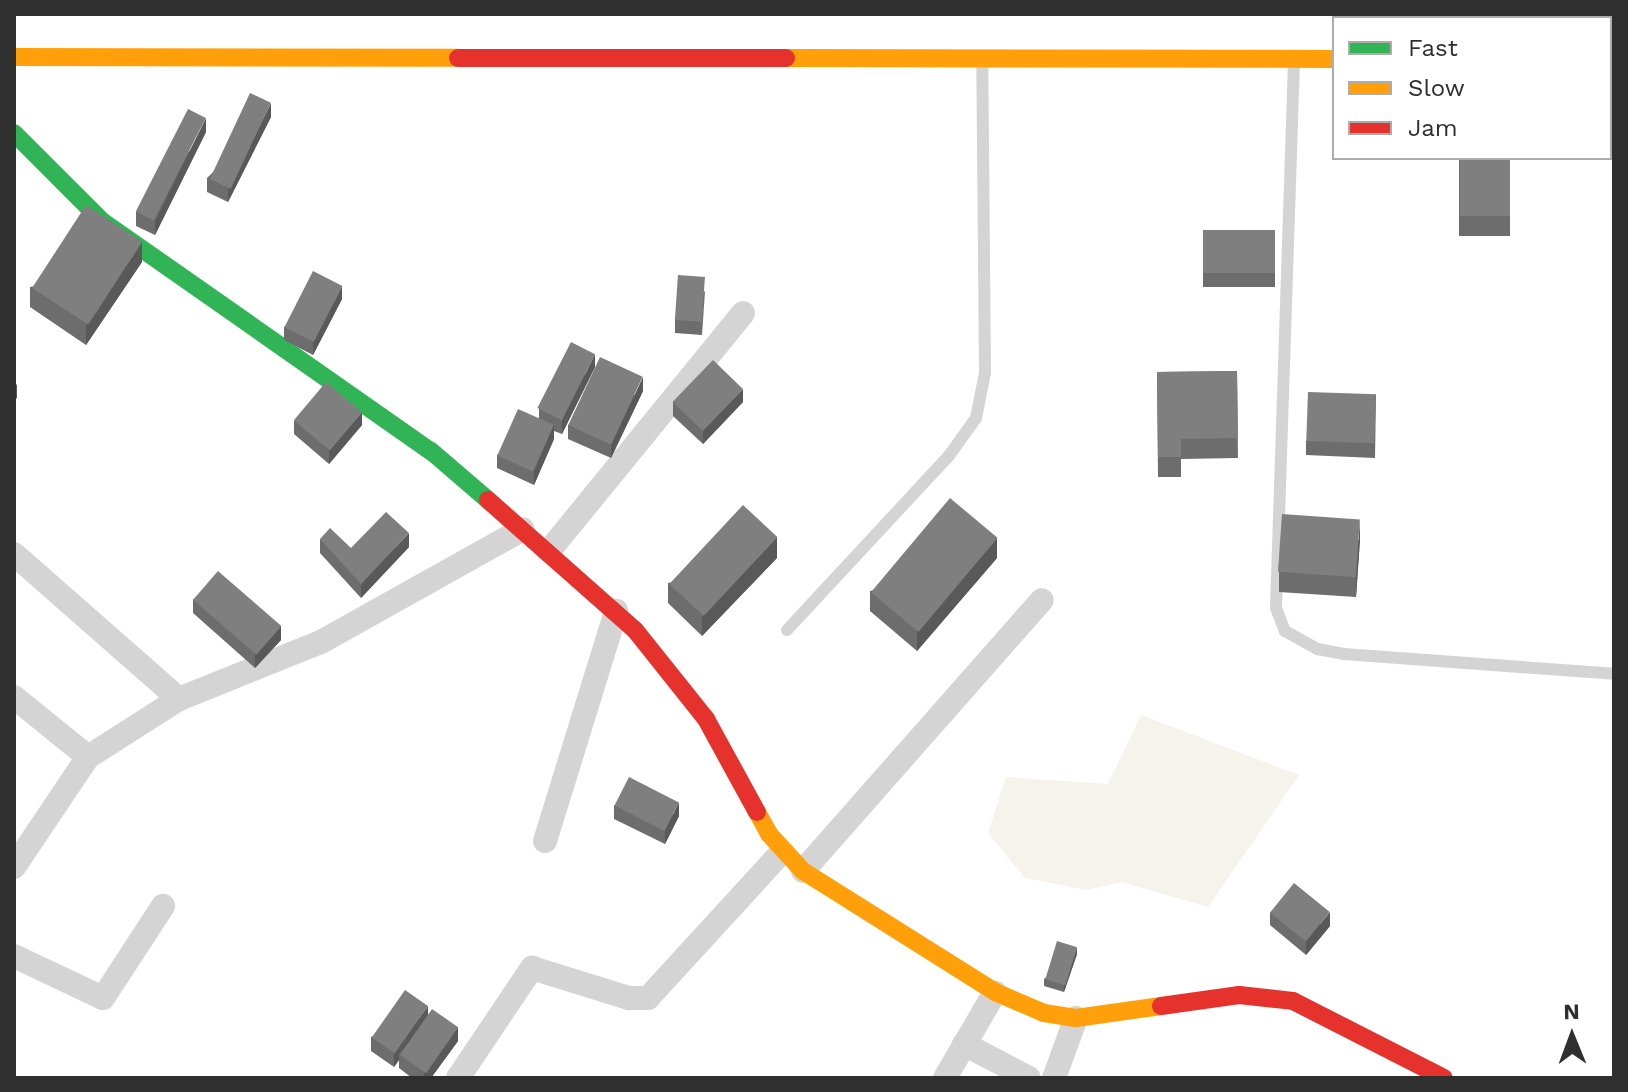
<!DOCTYPE html>
<style>
body{margin:0}
#map{position:relative;width:1628px;height:1092px;overflow:hidden;background:#fff;font-family:"Work Sans",sans-serif}
div>[style]{position:absolute}
.green>*{inset:0;background:#f5f3ec}
.lane>*{height:12px;margin:-6px;padding:0 6px;transform-origin:6px;border-radius:6px;background:#d4d4d4}
.street>*{height:24px;margin:-12px;padding:0 12px;transform-origin:12px;border-radius:12px;background:#d4d4d4}
.fast>*{height:18px;margin:-9px;padding:0 9px;transform-origin:9px;border-radius:9px;background:#30b455}
.slow>*{height:18px;margin:-9px;padding:0 9px;transform-origin:9px;border-radius:9px;background:#ff9f0a}
.jam>*{height:18px;margin:-9px;padding:0 9px;transform-origin:9px;border-radius:9px;background:#e5322d}
.wall>*{inset:0;background:#6d6d6d;transform-origin:0 0}
.shaded-wall>*{inset:0;background:#595959}
.building>*{inset:0;background:#7f7f7f;transform-origin:0 0}
span{translate:-50% -50%;white-space:nowrap;text-align:center;line-height:1.15;-webkit-text-stroke:8px #fff;paint-order:stroke}
.frame{position:absolute;inset:0;border:16px solid #2f2f2f;pointer-events:none}
.legend{position:absolute;left:1332px;top:16px;width:280px;height:144px;box-sizing:border-box;background:#fff;border:2px solid #acacac;margin:0;padding:10px 14px;list-style:none;font-size:24px;color:#2f2f2f}
.legend li{display:flex;align-items:center;gap:16px;height:40px}
.legend b{width:40px;border:2px solid #acacac}
.north{position:absolute;left:1532px;top:996px;width:80px;height:80px;-webkit-text-stroke:6px #fff;paint-order:stroke;rotate:359deg;font-size:22px;font-weight:700;line-height:32px;text-align:center;color:#2f2f2f}
.north::after{content:'';display:block;margin:auto;width:28px;height:36px;background:#2f2f2f;clip-path:polygon(50% 0,100% 100%,50% 72%,0 100%)}
</style>
<div id="map">
<div class="green">
<div style="clip-path:polygon(1141px 715px,1299px 775px,1208px 907px,1122px 882px,1087px 890px,1025px 878px,988px 833px,1006px 777px,1108px 784px)"></div>
</div>
<div class="lane">
<div style="left:1294px;top:62px;width:546px;rotate:91.89deg"></div>
<div style="left:1276px;top:608px;width:25px;rotate:69deg"></div>
<div style="left:1285px;top:631px;width:38px;rotate:29deg"></div>
<div style="left:1318px;top:649px;width:26px;rotate:11deg"></div>
<div style="left:1344px;top:654px;width:271px;rotate:4.2deg"></div>
<div style="left:787px;top:630px;width:236px;rotate:-47.1deg"></div>
<div style="left:948px;top:457px;width:48px;rotate:-54.3deg"></div>
<div style="left:976px;top:418px;width:46px;rotate:-78.7deg"></div>
<div style="left:985px;top:373px;width:313px;rotate:-90.5deg"></div>
</div>
<div class="street">
<div style="left:1610px;top:57px;width:4px"></div>
<div style="left:549px;top:551px;width:307px;rotate:-50.8deg"></div>
<div style="left:14px;top:554px;width:220px;rotate:41.3deg"></div>
<div style="left:14px;top:697px;width:95px;rotate:39deg"></div>
<div style="left:545px;top:841px;width:241px;rotate:-72.8deg"></div>
<div style="left:14px;top:867px;width:133px;rotate:-56.1deg"></div>
<div style="left:88px;top:757px;width:108px;rotate:-32.5deg"></div>
<div style="left:179px;top:699px;width:153px;rotate:-21.9deg"></div>
<div style="left:321px;top:642px;width:231px;rotate:-29.2deg"></div>
<div style="left:803px;top:871px;width:361px;rotate:-48.6deg"></div>
<div style="left:14px;top:956px;width:98px;rotate:25.3deg"></div>
<div style="left:103px;top:998px;width:110px;rotate:-56.9deg"></div>
<div style="left:964px;top:1044px;width:73px;rotate:27.6deg"></div>
<div style="left:458px;top:1078px;width:133px;rotate:-56.1deg"></div>
<div style="left:532px;top:968px;width:102px;rotate:17.2deg"></div>
<div style="left:629px;top:998px;width:19px"></div>
<div style="left:648px;top:998px;width:197px;rotate:-47.5deg"></div>
<div style="left:945px;top:1078px;width:99px;rotate:-59.8deg"></div>
<div style="left:1054px;top:1078px;width:64px;rotate:-69.9deg"></div>
</div>
<div class="fast">
<div style="left:14px;top:133px;width:124px;rotate:45deg"></div>
<div style="left:102px;top:221px;width:401px;rotate:35deg"></div>
<div style="left:431px;top:451px;width:75px;rotate:40.7deg"></div>
</div>
<div class="slow">
<div style="left:14px;top:57px;width:444px;rotate:0.1deg"></div>
<div style="left:786px;top:58px;width:548px;rotate:0.1deg"></div>
<div style="left:757px;top:812px;width:25px;rotate:61deg"></div>
<div style="left:769px;top:834px;width:50px;rotate:47.4deg"></div>
<div style="left:803px;top:871px;width:227px;rotate:32.2deg"></div>
<div style="left:995px;top:992px;width:53px;rotate:23.2deg"></div>
<div style="left:1044px;top:1013px;width:32px;rotate:9deg"></div>
<div style="left:1076px;top:1018px;width:86px;rotate:-8deg"></div>
</div>
<div class="jam">
<div style="left:458px;top:58px;width:328px"></div>
<div style="left:488px;top:500px;width:196px;rotate:41.5deg"></div>
<div style="left:635px;top:630px;width:114px;rotate:51.4deg"></div>
<div style="left:706px;top:719px;width:106px;rotate:61.3deg"></div>
<div style="left:1161px;top:1006px;width:79px;rotate:-8deg"></div>
<div style="left:1239px;top:995px;width:54px;rotate:6.3deg"></div>
<div style="left:1293px;top:1001px;width:169px;rotate:27deg"></div>
</div>
<div class="wall">
<div style="clip-path:polygon(271px 117px,228px 202px,207px 192px,207px 178px)"></div>
<div style="clip-path:polygon(206px 132px,155px 235px,136px 226px,136px 212px)"></div>
<div style="left:1459px;top:158px;width:51px;height:78px"></div>
<div style="left:1203px;top:230px;width:72px;height:57px"></div>
<div style="clip-path:polygon(142px 262px,86px 345px,30px 307px,30px 287px)"></div>
<div style="clip-path:polygon(705px 291px,702px 335px,675px 333px,675px 320px)"></div>
<div style="clip-path:polygon(342px 299px,313px 355px,284px 340px,284px 327px)"></div>
<div style="clip-path:polygon(595px 367px,562px 434px,554px 431px,554px 439px,534px 485px,497px 468px,497px 455px,539px 418px,539px 409px)"></div>
<div style="clip-path:polygon(1237px 371px,1238px 458px,1181px 459px,1181px 477px,1158px 477px,1157px 372px)"></div>
<div style="clip-path:polygon(643px 391px,611px 458px,568px 439px,568px 425px)"></div>
<div style="clip-path:polygon(1376px 394px,1375px 458px,1306px 455px,1306px 441px)"></div>
<div style="clip-path:polygon(673px 402px,743px 402px,703px 444px,673px 416px)"></div>
<div style="clip-path:polygon(294px 421px,362px 425px,329px 464px,294px 434px)"></div>
<div style="clip-path:polygon(320px 539px,351px 548px,409px 547px,361px 598px,320px 553px)"></div>
<div style="clip-path:polygon(1360px 539px,1356px 597px,1279px 592px,1279px 572px)"></div>
<div style="clip-path:polygon(777px 558px,702px 636px,668px 603px,668px 583px)"></div>
<div style="clip-path:polygon(997px 558px,917px 651px,870px 611px,870px 591px)"></div>
<div style="clip-path:polygon(193px 599px,281px 640px,255px 668px,193px 613px)"></div>
<div style="clip-path:polygon(614px 805px,679px 816px,665px 844px,614px 819px)"></div>
<div style="clip-path:polygon(1270px 912px,1330px 926px,1306px 955px,1270px 925px)"></div>
<div style="clip-path:polygon(1077px 954px,1064px 992px,1044px 986px,1044px 979px)"></div>
<div style="clip-path:polygon(428px 1015px,458px 1041px,431px 1078px,412px 1078px,399px 1068px,399px 1060px,394px 1067px,371px 1051px,371px 1037px)"></div>
</div>
<div class="shaded-wall">
<div style="clip-path:polygon(271px 103px,271px 117px,228px 202px,228px 189px)"></div>
<div style="clip-path:polygon(206px 118px,206px 132px,155px 235px,155px 221px)"></div>
<div style="clip-path:polygon(142px 242px,142px 262px,86px 345px,86px 325px)"></div>
<div style="clip-path:polygon(342px 286px,342px 299px,313px 355px,313px 342px)"></div>
<div style="clip-path:polygon(595px 354px,595px 367px,562px 434px,562px 421px)"></div>
<div style="clip-path:polygon(643px 377px,643px 391px,611px 458px,611px 445px)"></div>
<div style="clip-path:polygon(17px 384px,17px 398px,14px 401px,14px 387px)"></div>
<div style="clip-path:polygon(743px 389px,743px 402px,703px 444px,703px 430px)"></div>
<div style="clip-path:polygon(362px 412px,362px 425px,329px 464px,329px 450px)"></div>
<div style="clip-path:polygon(554px 425px,554px 439px,534px 485px,534px 471px)"></div>
<div style="clip-path:polygon(1360px 519px,1360px 539px,1356px 597px,1356px 577px)"></div>
<div style="clip-path:polygon(409px 533px,409px 547px,361px 598px,361px 584px)"></div>
<div style="clip-path:polygon(777px 537px,777px 558px,702px 636px,702px 616px)"></div>
<div style="clip-path:polygon(997px 538px,997px 558px,917px 651px,917px 631px)"></div>
<div style="clip-path:polygon(281px 626px,281px 640px,255px 668px,255px 654px)"></div>
<div style="clip-path:polygon(679px 802px,679px 816px,665px 844px,665px 831px)"></div>
<div style="clip-path:polygon(1330px 912px,1330px 926px,1306px 955px,1306px 941px)"></div>
<div style="clip-path:polygon(1077px 947px,1077px 954px,1064px 992px,1064px 986px)"></div>
<div style="clip-path:polygon(428px 1006px,428px 1020px,399px 1054px,399px 1060px,394px 1067px,394px 1053px)"></div>
<div style="clip-path:polygon(458px 1027px,458px 1041px,431px 1078px,424px 1078px,424px 1073px)"></div>
</div>
<div class="building">
<div style="left:250px;top:93px;width:23px;height:95px;rotate:25deg"></div>
<div style="left:188px;top:109px;width:20px;height:115px;rotate:27deg"></div>
<div style="left:1460px;top:158px;width:50px;height:58px"></div>
<div style="left:86px;top:205px;width:67px;height:99px;rotate:33deg"></div>
<div style="left:1203px;top:230px;width:72px;height:43px"></div>
<div style="left:313px;top:271px;width:33px;height:63px;rotate:27deg"></div>
<div style="left:678px;top:275px;width:27px;height:45px;rotate:4deg"></div>
<div style="left:571px;top:342px;width:27px;height:74px;rotate:27deg"></div>
<div style="left:600px;top:357px;width:47px;height:75px;rotate:25deg"></div>
<div style="left:713px;top:360px;width:42px;height:58px;rotate:44deg"></div>
<div style="clip-path:polygon(1237px 371px,1238px 438px,1181px 439px,1181px 457px,1158px 457px,1157px 372px)"></div>
<div style="left:326px;top:382px;width:47px;height:50px;rotate:40deg"></div>
<div style="left:1308px;top:392px;width:68px;height:49px;rotate:2deg"></div>
<div style="left:518px;top:409px;width:39px;height:51px;rotate:24deg"></div>
<div style="left:950px;top:498px;width:62px;height:123px;rotate:40deg"></div>
<div style="left:743px;top:505px;width:47px;height:108px;rotate:43deg"></div>
<div style="clip-path:polygon(386px 512px,409px 533px,361px 584px,320px 539px,330px 528px,351px 548px)"></div>
<div style="left:1282px;top:514px;width:78px;height:58px;rotate:4deg"></div>
<div style="left:218px;top:571px;width:84px;height:38px;rotate:41deg"></div>
<div style="left:629px;top:777px;width:56px;height:32px;rotate:27deg"></div>
<div style="left:1294px;top:883px;width:46px;height:38px;rotate:39deg"></div>
<div style="left:1057px;top:941px;width:21px;height:40px;rotate:17deg"></div>
<div style="left:405px;top:990px;width:28px;height:58px;rotate:35deg"></div>
<div style="left:432px;top:1009px;width:32px;height:56px;rotate:35deg"></div>
</div>
<div class="frame"></div>
<ul class="legend">
<li><b style="height:10px;background:#30b455"></b>Fast</li>
<li><b style="height:10px;background:#ff9f0a"></b>Slow</li>
<li><b style="height:10px;background:#e5322d"></b>Jam</li>
</ul>
<div class="north">N</div>
</div>
